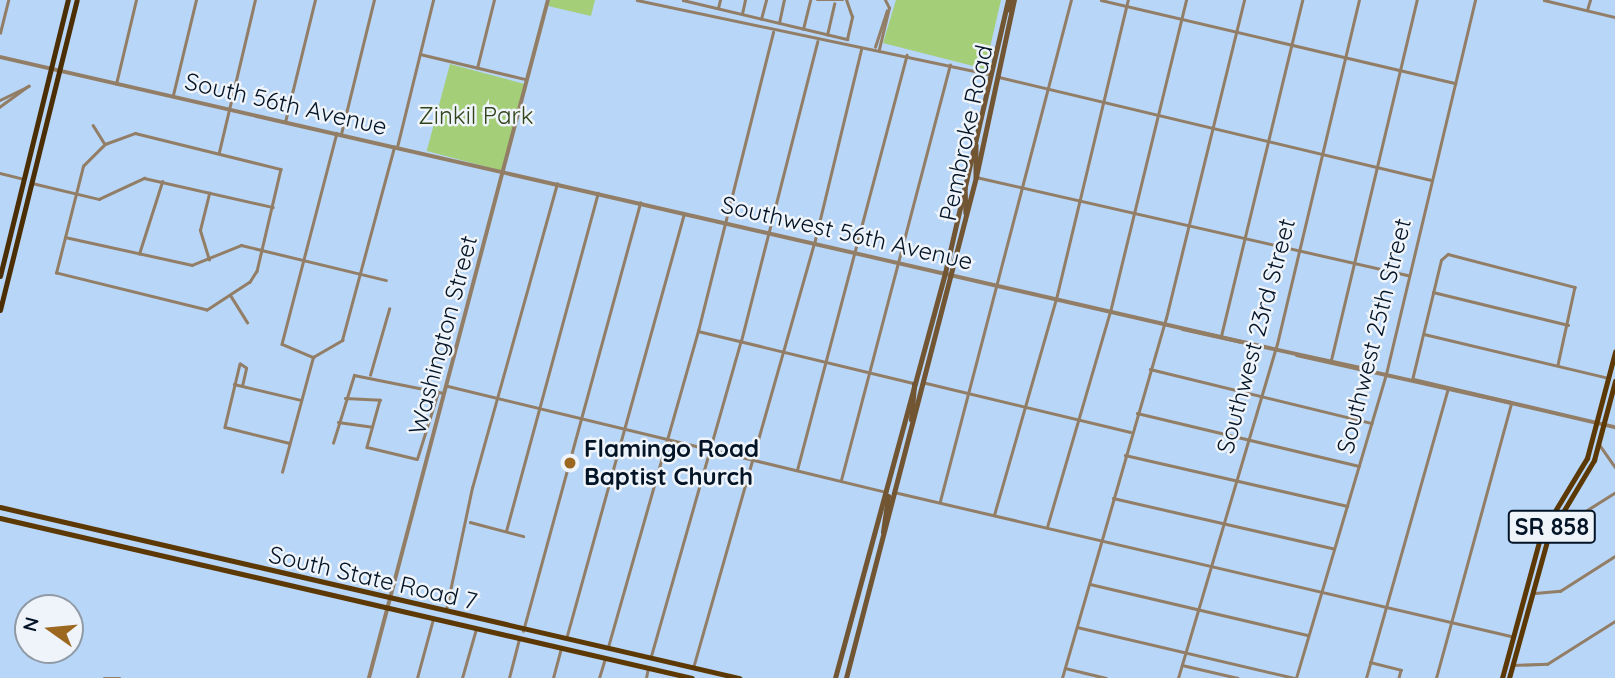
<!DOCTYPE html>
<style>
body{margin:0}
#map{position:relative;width:1615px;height:678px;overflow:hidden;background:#b8d6f7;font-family:Quicksand,sans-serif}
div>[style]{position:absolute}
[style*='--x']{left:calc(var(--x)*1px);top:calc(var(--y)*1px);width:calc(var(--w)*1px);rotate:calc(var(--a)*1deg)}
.green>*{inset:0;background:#a5ce78;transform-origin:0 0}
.minor>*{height:2.5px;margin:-1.25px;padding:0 1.25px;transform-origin:1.25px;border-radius:1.25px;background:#927e67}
.tertiary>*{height:3.5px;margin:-1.75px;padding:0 1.75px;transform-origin:1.75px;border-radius:1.75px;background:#927e67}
.secondary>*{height:4.5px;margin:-2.25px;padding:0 2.25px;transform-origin:2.25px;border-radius:2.25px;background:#725533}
.primary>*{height:5px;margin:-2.5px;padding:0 2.5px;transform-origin:2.5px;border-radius:2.5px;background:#5b3804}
.trunk>*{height:5px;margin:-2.5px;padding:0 2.5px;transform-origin:2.5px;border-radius:2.5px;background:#4c2e05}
.dots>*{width:19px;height:19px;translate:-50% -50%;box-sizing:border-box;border:4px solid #eff4fa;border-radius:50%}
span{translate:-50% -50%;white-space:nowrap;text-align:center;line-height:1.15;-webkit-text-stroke:5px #eff4fa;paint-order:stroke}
.shield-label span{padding:2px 5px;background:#eff4fa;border:2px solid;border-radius:5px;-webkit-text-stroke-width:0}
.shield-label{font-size:23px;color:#021426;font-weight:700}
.street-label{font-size:24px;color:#021426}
.park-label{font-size:24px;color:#31441b}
.poi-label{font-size:24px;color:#021426;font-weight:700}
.left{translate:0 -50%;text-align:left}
.north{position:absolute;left:14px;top:594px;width:70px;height:70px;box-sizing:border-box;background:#eff4fa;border:2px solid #909aa5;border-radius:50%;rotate:285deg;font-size:19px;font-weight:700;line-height:28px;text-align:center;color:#021426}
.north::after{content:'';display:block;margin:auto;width:24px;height:32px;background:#9c681f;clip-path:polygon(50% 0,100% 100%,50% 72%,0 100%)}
</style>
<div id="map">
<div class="green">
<div style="clip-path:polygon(550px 0,595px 0,591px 16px,548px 6px)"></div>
<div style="clip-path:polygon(896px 0,1001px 0,985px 69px,883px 43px)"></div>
<div style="left:450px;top:64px;width:78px;height:90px;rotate:15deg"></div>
</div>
<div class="minor">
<div style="--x:637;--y:0;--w:360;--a:11.9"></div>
<div style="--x:683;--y:0;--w:169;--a:13.4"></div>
<div style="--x:847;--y:39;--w:23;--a:-77"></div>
<div style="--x:852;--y:17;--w:18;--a:-109"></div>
<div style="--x:817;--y:0;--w:26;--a:0"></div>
<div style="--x:1101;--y:0;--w:364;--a:13.2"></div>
<div style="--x:1544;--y:0;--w:73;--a:13.5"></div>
<div style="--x:718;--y:8;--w:8;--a:-76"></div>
<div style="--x:1587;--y:10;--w:10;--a:-73"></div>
<div style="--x:742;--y:14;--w:14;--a:-78"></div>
<div style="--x:761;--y:19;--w:20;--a:-75"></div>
<div style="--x:779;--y:23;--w:24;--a:-78"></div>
<div style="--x:803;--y:29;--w:30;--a:-76"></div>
<div style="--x:0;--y:33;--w:34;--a:-76"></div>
<div style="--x:827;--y:35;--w:32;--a:-77"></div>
<div style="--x:875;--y:47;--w:38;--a:-72"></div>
<div style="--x:879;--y:49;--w:42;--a:-76.3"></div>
<div style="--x:889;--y:8;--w:9;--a:-117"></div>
<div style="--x:420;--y:54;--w:108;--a:13.4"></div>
<div style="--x:477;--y:68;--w:70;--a:-76"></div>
<div style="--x:999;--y:77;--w:445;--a:13.4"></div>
<div style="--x:116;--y:84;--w:86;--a:-76.6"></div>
<div style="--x:173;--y:95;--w:98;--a:-76.4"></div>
<div style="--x:0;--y:100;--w:32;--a:-26"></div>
<div style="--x:29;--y:86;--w:36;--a:144"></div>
<div style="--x:285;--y:122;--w:126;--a:-76.2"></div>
<div style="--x:93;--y:125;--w:22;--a:58"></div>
<div style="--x:135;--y:133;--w:150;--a:13.9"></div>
<div style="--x:281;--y:169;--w:105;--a:103.2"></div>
<div style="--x:257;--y:271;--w:13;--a:122"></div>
<div style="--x:250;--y:282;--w:51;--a:146.9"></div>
<div style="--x:207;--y:310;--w:155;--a:-166.2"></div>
<div style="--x:56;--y:273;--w:110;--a:-75.8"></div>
<div style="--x:83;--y:166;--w:31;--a:-45"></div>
<div style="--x:105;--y:144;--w:32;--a:-20"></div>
<div style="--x:337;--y:133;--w:218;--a:104.6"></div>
<div style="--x:282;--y:344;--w:34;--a:23"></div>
<div style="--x:313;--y:357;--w:34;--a:-30"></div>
<div style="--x:342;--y:340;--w:200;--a:-74.9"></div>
<div style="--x:341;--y:134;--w:138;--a:-76.2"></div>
<div style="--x:397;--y:147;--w:151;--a:-76.2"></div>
<div style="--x:219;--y:152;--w:156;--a:-76.7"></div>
<div style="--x:0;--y:173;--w:25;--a:14"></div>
<div style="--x:976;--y:177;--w:444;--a:12.8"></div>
<div style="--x:32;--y:183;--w:69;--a:13.4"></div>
<div style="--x:99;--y:199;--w:50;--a:-25"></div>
<div style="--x:144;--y:178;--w:132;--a:12.7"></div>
<div style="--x:65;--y:237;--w:130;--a:12.4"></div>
<div style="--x:192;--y:265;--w:53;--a:-22.2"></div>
<div style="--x:241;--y:245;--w:149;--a:13.6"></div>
<div style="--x:139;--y:254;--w:76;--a:-72.3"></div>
<div style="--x:209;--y:260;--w:31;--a:-107"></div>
<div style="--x:200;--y:230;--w:38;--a:-76"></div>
<div style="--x:1433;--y:292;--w:139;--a:13.7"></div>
<div style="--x:231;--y:296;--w:31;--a:58"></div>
<div style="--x:698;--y:331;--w:221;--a:13.6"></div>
<div style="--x:1424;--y:334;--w:189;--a:13.4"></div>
<div style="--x:1221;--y:336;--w:346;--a:-76.4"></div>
<div style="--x:1331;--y:360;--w:370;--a:-76.6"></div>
<div style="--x:1150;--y:369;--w:228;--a:13.7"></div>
<div style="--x:370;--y:375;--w:69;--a:-73.9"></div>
<div style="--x:1412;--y:380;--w:123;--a:-76.4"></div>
<div style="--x:1441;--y:260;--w:9;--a:-41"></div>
<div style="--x:1448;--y:254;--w:131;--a:14.6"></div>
<div style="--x:1575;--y:287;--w:80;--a:102.3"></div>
<div style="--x:922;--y:382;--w:214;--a:13.5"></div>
<div style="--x:234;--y:384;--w:69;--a:13.4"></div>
<div style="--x:242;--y:386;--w:18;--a:-77"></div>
<div style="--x:246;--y:368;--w:7;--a:-146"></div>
<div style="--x:240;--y:364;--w:65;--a:103.4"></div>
<div style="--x:225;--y:427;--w:66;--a:14"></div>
<div style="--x:448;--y:386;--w:451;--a:13.6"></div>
<div style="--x:345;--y:398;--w:35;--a:3"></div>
<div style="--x:380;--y:400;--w:49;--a:105.5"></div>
<div style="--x:367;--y:447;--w:51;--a:13.5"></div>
<div style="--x:417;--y:459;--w:70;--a:-72.6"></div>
<div style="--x:1137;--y:413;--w:228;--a:13.4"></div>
<div style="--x:338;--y:422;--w:34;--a:8"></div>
<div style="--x:333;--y:443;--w:71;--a:-72.8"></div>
<div style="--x:354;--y:375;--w:91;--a:11.4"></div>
<div style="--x:1599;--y:444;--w:28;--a:55"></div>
<div style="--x:1125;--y:455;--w:228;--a:12.9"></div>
<div style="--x:797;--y:470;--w:429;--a:-75.2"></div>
<div style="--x:282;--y:472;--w:119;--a:-74.9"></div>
<div style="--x:841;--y:480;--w:429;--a:-75.3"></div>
<div style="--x:894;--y:492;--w:634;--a:13.14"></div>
<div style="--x:1113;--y:498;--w:225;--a:12.9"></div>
<div style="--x:940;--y:501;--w:518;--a:-75.35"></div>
<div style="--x:1563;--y:514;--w:21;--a:-5"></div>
<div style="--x:1584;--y:512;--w:36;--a:-32"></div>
<div style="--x:994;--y:515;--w:225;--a:-74"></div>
<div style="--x:1056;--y:299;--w:308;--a:-76.5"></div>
<div style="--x:470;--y:522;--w:55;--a:14.8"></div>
<div style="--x:1047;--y:527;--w:224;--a:-73.7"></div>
<div style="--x:1110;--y:312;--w:321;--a:-76.3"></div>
<div style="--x:506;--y:531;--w:350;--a:-74.8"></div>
<div style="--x:1090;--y:584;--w:224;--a:13.2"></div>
<div style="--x:1535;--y:593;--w:25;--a:-5"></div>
<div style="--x:1560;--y:591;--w:65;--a:-32.5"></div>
<div style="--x:446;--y:610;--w:125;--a:-78"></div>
<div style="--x:472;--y:488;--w:316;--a:-74.4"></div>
<div style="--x:1077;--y:627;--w:224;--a:13.2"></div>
<div style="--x:523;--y:631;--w:444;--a:-74.7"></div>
<div style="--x:566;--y:639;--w:441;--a:-74.5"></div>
<div style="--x:608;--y:647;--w:329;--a:-74.1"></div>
<div style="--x:698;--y:331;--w:308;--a:-75.9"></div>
<div style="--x:651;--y:656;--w:328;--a:-74.1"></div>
<div style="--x:741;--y:341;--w:309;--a:-75.7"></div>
<div style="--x:1370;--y:662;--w:32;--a:14"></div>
<div style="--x:1401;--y:670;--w:8;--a:104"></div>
<div style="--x:1182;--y:665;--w:57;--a:13.1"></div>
<div style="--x:1513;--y:665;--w:34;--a:-2"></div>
<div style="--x:1547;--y:664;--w:80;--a:-32.3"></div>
<div style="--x:693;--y:668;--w:441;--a:-74.1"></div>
<div style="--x:814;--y:244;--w:200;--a:-76.4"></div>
<div style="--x:1065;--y:668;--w:42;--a:13.7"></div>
<div style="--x:104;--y:678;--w:16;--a:0"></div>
<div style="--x:417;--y:678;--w:61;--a:-74.8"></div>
<div style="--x:462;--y:678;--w:51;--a:-74.1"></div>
<div style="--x:509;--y:678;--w:40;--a:-75.6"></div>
<div style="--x:553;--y:678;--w:30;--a:-75"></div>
<div style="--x:599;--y:678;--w:21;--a:-73"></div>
<div style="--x:646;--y:678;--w:10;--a:-79"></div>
<div style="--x:1062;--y:678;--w:375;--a:-73.9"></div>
<div style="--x:1166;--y:318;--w:327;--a:-76.2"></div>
<div style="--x:1178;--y:678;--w:348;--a:-73.5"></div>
<div style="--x:1277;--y:344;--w:354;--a:-76.6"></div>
<div style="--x:1296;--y:678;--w:317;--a:-73.5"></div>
<div style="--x:1386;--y:374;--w:384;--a:-76.6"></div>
<div style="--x:1366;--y:678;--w:301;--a:-74.2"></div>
<div style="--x:1436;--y:678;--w:285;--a:-74.7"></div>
</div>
<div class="tertiary">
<div style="--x:0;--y:57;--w:1283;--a:12.92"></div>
<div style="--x:1183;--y:329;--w:186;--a:12.4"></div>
<div style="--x:1297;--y:355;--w:219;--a:12.6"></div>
<div style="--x:1414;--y:380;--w:206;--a:13.2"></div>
<div style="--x:369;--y:678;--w:701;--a:-75.21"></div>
</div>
<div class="secondary">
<div style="--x:1009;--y:10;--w:10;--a:-79"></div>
<div style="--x:976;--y:145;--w:32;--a:90"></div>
<div style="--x:965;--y:186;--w:27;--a:88"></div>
<div style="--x:911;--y:420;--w:36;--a:-85"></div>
<div style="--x:883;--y:532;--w:36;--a:-82"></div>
<div style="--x:835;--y:678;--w:420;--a:-74.8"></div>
<div style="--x:945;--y:273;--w:280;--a:-77"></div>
<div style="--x:846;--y:678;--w:518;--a:-75.45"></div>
<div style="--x:976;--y:177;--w:181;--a:-77.9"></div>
</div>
<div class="primary">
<div style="--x:0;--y:507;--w:759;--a:13.03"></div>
<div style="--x:0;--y:518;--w:710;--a:13.02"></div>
<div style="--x:1502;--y:678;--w:149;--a:-74.8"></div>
<div style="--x:1541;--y:534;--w:89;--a:-58.8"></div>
<div style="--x:1587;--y:458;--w:110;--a:-75.2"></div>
<div style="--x:1509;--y:678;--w:146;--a:-74.5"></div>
<div style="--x:1548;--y:537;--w:90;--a:-59.1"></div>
<div style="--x:1594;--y:460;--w:82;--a:-75.1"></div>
</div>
<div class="trunk">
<div style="--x:0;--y:276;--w:284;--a:-76.2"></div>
<div style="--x:0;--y:310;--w:319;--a:-76.1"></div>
</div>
<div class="dots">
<div style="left:570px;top:463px;background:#9c681f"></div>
</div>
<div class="shield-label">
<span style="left:1552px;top:527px">SR 858</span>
</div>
<div class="street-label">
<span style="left:286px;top:104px;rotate:13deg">South 56th Avenue</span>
<span style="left:966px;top:133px;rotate:-78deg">Pembroke Road</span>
<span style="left:847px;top:233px;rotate:13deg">Southwest 56th Avenue</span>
<span style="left:443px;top:335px;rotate:-75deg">Washington Street</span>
<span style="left:1256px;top:336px;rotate:-75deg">Southwest 23rd Street</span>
<span style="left:1374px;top:336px;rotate:-76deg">Southwest 25th Street</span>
<span style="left:373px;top:578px;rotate:13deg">South State Road 7</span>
</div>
<div class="park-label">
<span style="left:476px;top:116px">Zinkil Park</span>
</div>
<div class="poi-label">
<span class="left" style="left:584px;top:463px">Flamingo Road<br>Baptist Church</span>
</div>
<div class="north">N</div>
</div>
